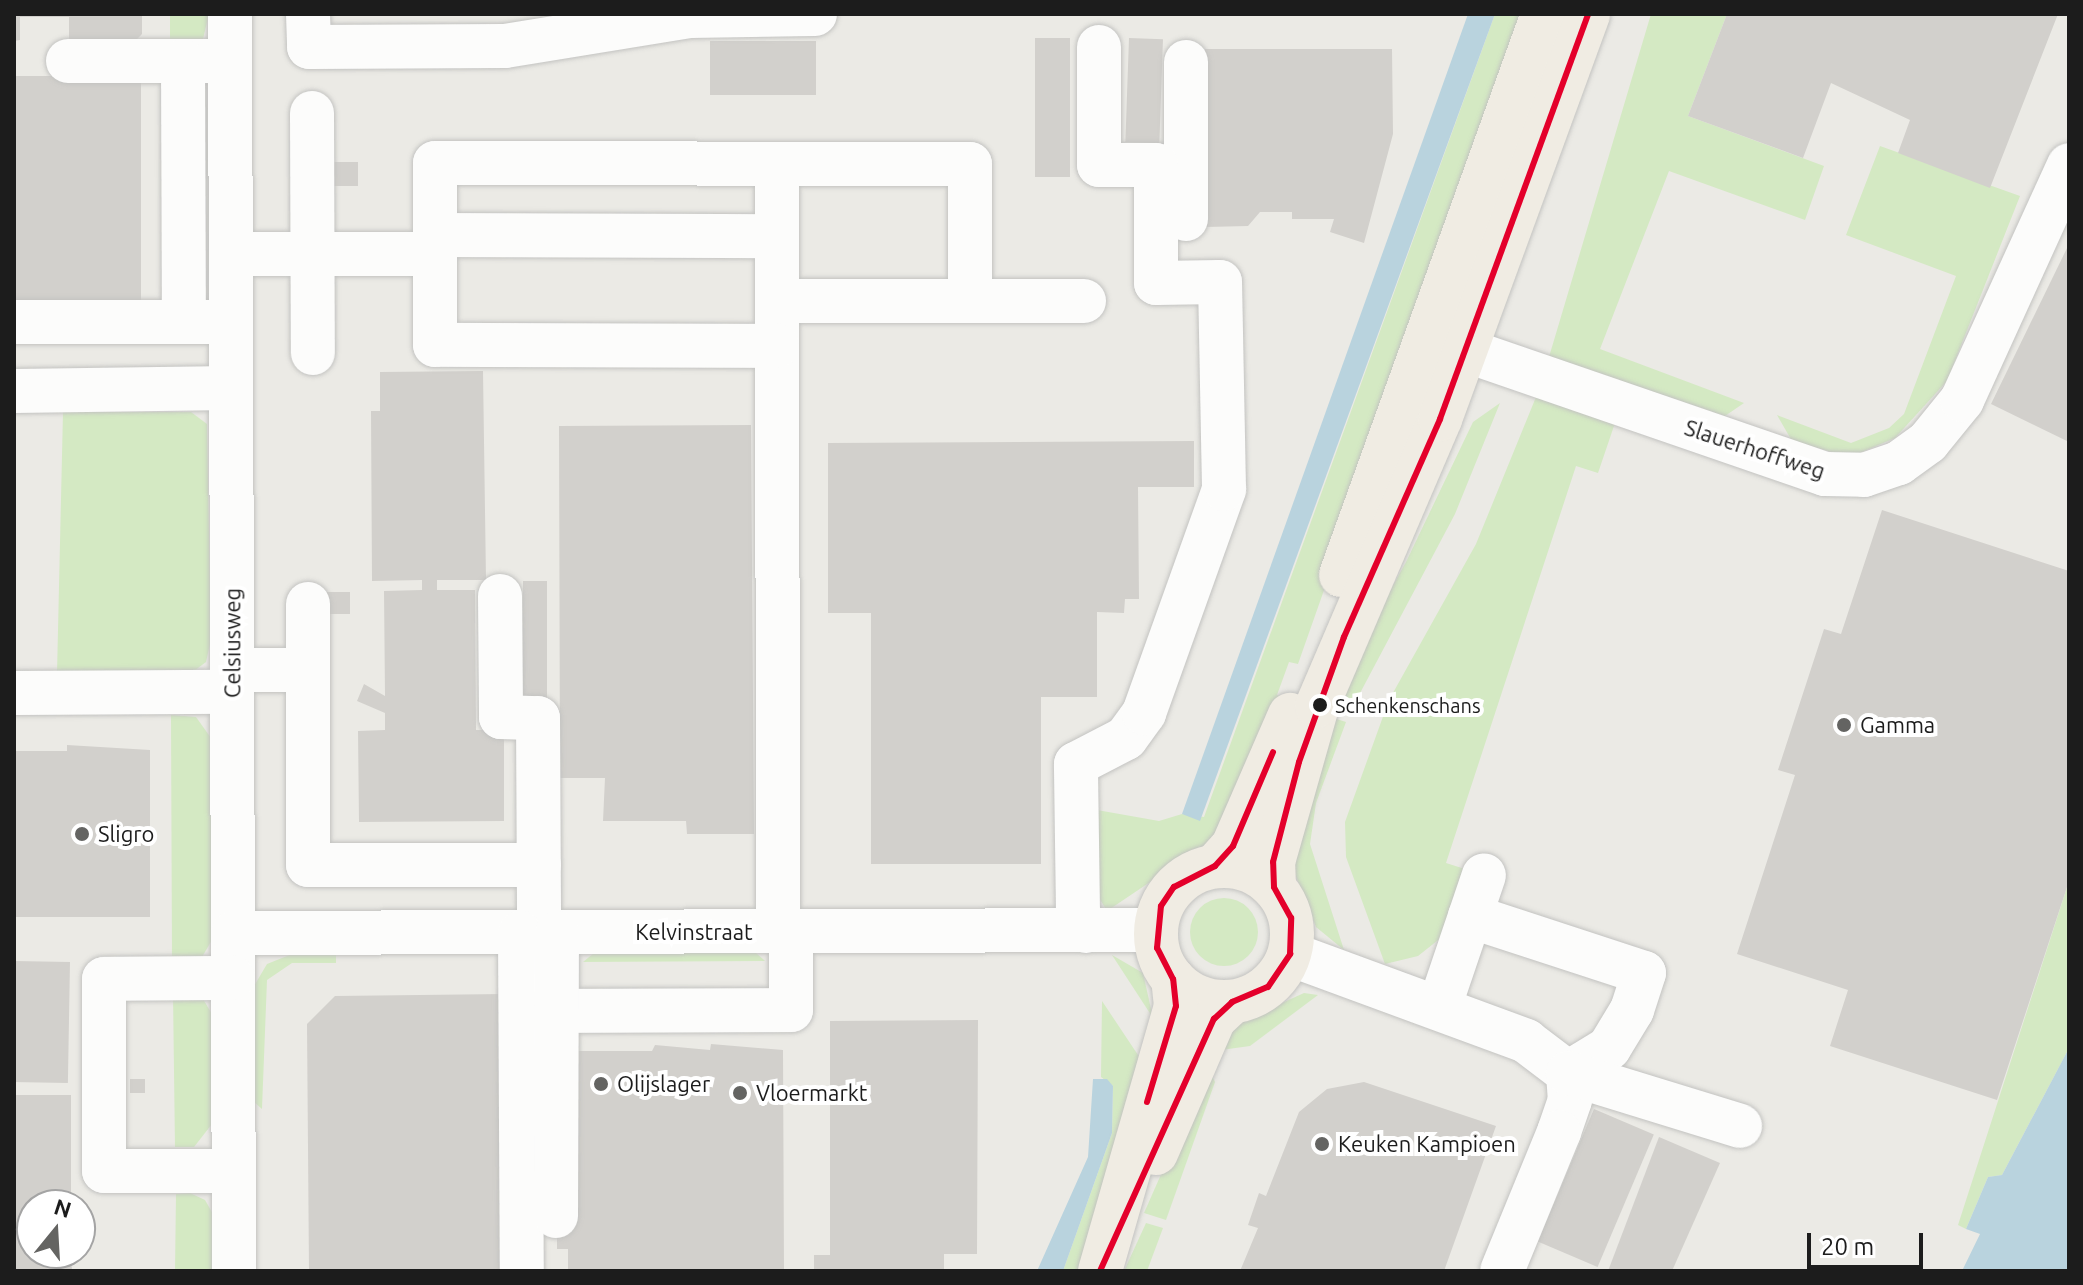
<!DOCTYPE html>
<style>
body{margin:0}
#map{position:relative;width:2083px;height:1285px;overflow:hidden;background:#ebeae5;font-family:Ubuntu,sans-serif}
div>[style]{position:absolute}
[style*='--x']{left:calc(var(--x)*1px);top:calc(var(--y)*1px);width:calc(var(--w)*1px);rotate:calc(var(--a)*1deg)}
.grass>*{inset:0;background:#d4e9c3}
.round{border-radius:50%}
.water>*{inset:0;background:#b9d3de}
.building>*{inset:0;background:#d2d0cc;transform-origin:0 0}
.roads{filter:drop-shadow(0 0 2px #c3c3c1) drop-shadow(0 0 2px #c3c3c1)}
.minor>*{height:44px;margin:-22px;padding:0 22px;transform-origin:22px;border-radius:22px;background:#fcfcfb}
.major>*{height:44px;margin:-22px;padding:0 22px;transform-origin:22px;border-radius:22px;background:#f0ece3}
.major>.ring{margin:-22px;padding:0;box-sizing:content-box;background:none;border:44px solid #f0ece3;border-radius:50%}
.bus-1>*{height:6px;margin:-3px;padding:0 3px;transform-origin:3px;border-radius:3px;background:#e4002b}
.dots>*{width:22px;height:22px;translate:-50% -50%;box-sizing:border-box;border:4px solid #fff;border-radius:50%}
span{translate:-50% -50%;white-space:nowrap;text-align:center;line-height:1.15;-webkit-text-stroke:8px #fff;paint-order:stroke}
.bus-label{font-size:20px;color:#1c1c1c}
.left{translate:0 -50%;text-align:left}
.street-label{font-size:22px;color:#1c1c1c}
.poi-label{font-size:22px;color:#1c1c1c}
.frame{position:absolute;inset:0;border:16px solid #1c1c1c;pointer-events:none}
.north{position:absolute;left:16px;top:1189px;width:80px;height:80px;box-sizing:border-box;background:#fff;border:2px solid #a4a4a4;border-radius:50%;rotate:18deg;font-size:22px;font-weight:700;line-height:32px;text-align:center;color:#1c1c1c}
.north::after{content:'';display:block;margin:auto;width:28px;height:36px;background:#646462;clip-path:polygon(50% 0,100% 100%,50% 72%,0 100%)}
.scale{position:absolute;left:1807px;top:1233px;width:116px;height:36px;box-sizing:border-box;border:4px solid #1c1c1c;border-top:0;padding-left:10px;font-size:24px;line-height:28px;white-space:nowrap;color:#1c1c1c;-webkit-text-stroke:6px #fff;paint-order:stroke}
</style>
<div id="map">
<div class="grass">
<div style="clip-path:polygon(170px 14px,209px 14px,203px 39px,170px 47px)"></div>
<div style="clip-path:polygon(1495px 14px,1527px 14px,1298px 664px,1289px 662px,1277px 695px,1286px 698px,1214px 839px,1107px 911px,1098px 896px,1097px 810px,1159px 821px,1182px 814px,1204px 817px)"></div>
<div style="clip-path:polygon(1651px 14px,1727px 14px,1688px 116px,1824px 166px,1805px 220px,1669px 171px,1600px 349px,1744px 403px,1725px 416px,1549px 357px)"></div>
<div style="clip-path:polygon(1880px 146px,2020px 196px,1947px 381px,1895px 438px,1850px 457px,1792px 441px,1777px 415px,1851px 443px,1889px 428px,1904px 414px,1956px 276px,1846px 235px)"></div>
<div style="clip-path:polygon(1536px 397px,1615px 423px,1598px 473px,1576px 466px,1446px 863px,1468px 870px,1442px 937px,1418px 956px,1385px 964px,1346px 857px,1345px 822px,1389px 700px,1476px 544px)"></div>
<div style="clip-path:polygon(1500px 403px,1455px 514px,1350px 712px,1327px 704px,1406px 562px,1473px 422px)"></div>
<div style="clip-path:polygon(63px 412px,191px 412px,207px 424px,211px 640px,206px 662px,194px 671px,57px 674px)"></div>
<div style="clip-path:polygon(171px 715px,196px 717px,211px 738px,212px 940px,202px 957px,172px 962px)"></div>
<div style="clip-path:polygon(1324px 715px,1346px 722px,1316px 803px,1310px 844px,1344px 950px,1316px 927px,1292px 866px)"></div>
<div style="clip-path:polygon(2069px 881px,2069px 1048px,2002px 1175px,1988px 1177px,1966px 1229px,1958px 1225px)"></div>
<div class="round" style="left:1190px;top:898px;width:68px;height:68px"></div>
<div style="clip-path:polygon(594px 953px,756px 953px,765px 961px,583px 962px)"></div>
<div style="clip-path:polygon(292px 954px,336px 954px,336px 963px,292px 963px,267px 980px,262px 1109px,253px 1101px,254px 986px,267px 964px)"></div>
<div style="clip-path:polygon(1112px 955px,1143px 973px,1153px 1018px)"></div>
<div style="clip-path:polygon(1304px 993px,1318px 995px,1250px 1046px,1221px 1050px,1227px 1032px,1240px 1022px)"></div>
<div style="clip-path:polygon(173px 994px,203px 999px,212px 1014px,212px 1124px,194px 1147px,175px 1147px)"></div>
<div style="clip-path:polygon(1102px 1001px,1146px 1067px,1080px 1271px,1063px 1271px,1112px 1133px,1113px 1086px,1101px 1077px)"></div>
<div style="clip-path:polygon(1208px 1068px,1215px 1082px,1166px 1220px,1144px 1213px)"></div>
<div style="clip-path:polygon(190px 1193px,205px 1200px,213px 1214px,213px 1271px,175px 1271px,176px 1194px)"></div>
<div style="clip-path:polygon(1146px 1223px,1163px 1228px,1147px 1271px,1124px 1271px)"></div>
</div>
<div class="water">
<div style="clip-path:polygon(1468px 14px,1495px 14px,1200px 821px,1182px 814px)"></div>
<div style="clip-path:polygon(2069px 1048px,2069px 1271px,1962px 1271px,1980px 1234px,1966px 1229px,1988px 1177px,2002px 1175px)"></div>
<div style="clip-path:polygon(1093px 1079px,1107px 1079px,1113px 1086px,1112px 1133px,1063px 1271px,1037px 1271px,1088px 1157px)"></div>
</div>
<div class="building">
<div style="clip-path:polygon(14px 14px,142px 14px,142px 34px,135px 41px,69px 41px,69px 17px,20px 17px,20px 40px,14px 41px)"></div>
<div style="clip-path:polygon(1727px 14px,2058px 14px,1990px 188px,1898px 153px,1910px 120px,1831px 83px,1803px 158px,1688px 116px)"></div>
<div style="left:1035px;top:38px;width:35px;height:139px"></div>
<div style="left:1129px;top:38px;width:34px;height:104px;rotate:2deg"></div>
<div style="left:710px;top:41px;width:106px;height:54px"></div>
<div style="clip-path:polygon(1205px 49px,1392px 49px,1393px 134px,1364px 243px,1330px 232px,1334px 219px,1292px 219px,1292px 212px,1260px 212px,1248px 226px,1206px 227px)"></div>
<div style="left:14px;top:76px;width:127px;height:233px"></div>
<div style="left:358px;top:162px;width:24px;height:30px;rotate:90deg"></div>
<div style="clip-path:polygon(2069px 244px,2069px 442px,1991px 404px)"></div>
<div style="clip-path:polygon(483px 371px,486px 580px,437px 580px,437px 590px,475px 590px,476px 730px,504px 730px,504px 821px,359px 822px,358px 731px,385px 730px,385px 713px,357px 701px,364px 684px,385px 696px,384px 591px,422px 590px,422px 580px,372px 581px,371px 411px,380px 411px,380px 372px)"></div>
<div style="clip-path:polygon(751px 425px,754px 834px,687px 834px,686px 821px,603px 821px,605px 778px,560px 778px,559px 426px)"></div>
<div style="clip-path:polygon(1194px 441px,1194px 487px,1138px 487px,1139px 599px,1125px 599px,1124px 613px,1097px 612px,1097px 697px,1041px 697px,1041px 864px,871px 864px,871px 613px,828px 613px,828px 443px)"></div>
<div style="clip-path:polygon(1882px 510px,2069px 571px,2069px 881px,1997px 1100px,1830px 1046px,1848px 990px,1737px 954px,1795px 775px,1778px 770px,1824px 629px,1841px 634px)"></div>
<div style="left:547px;top:581px;width:118px;height:24px;rotate:90deg"></div>
<div style="left:327px;top:592px;width:23px;height:22px"></div>
<div style="clip-path:polygon(67px 745px,150px 750px,150px 917px,14px 917px,14px 751px,67px 751px)"></div>
<div style="left:14px;top:961px;width:56px;height:121px;rotate:1deg"></div>
<div style="clip-path:polygon(504px 994px,506px 1271px,309px 1271px,307px 1024px,335px 996px)"></div>
<div style="clip-path:polygon(978px 1020px,977px 1254px,944px 1254px,944px 1271px,814px 1271px,814px 1255px,830px 1255px,830px 1021px)"></div>
<div style="clip-path:polygon(711px 1044px,783px 1050px,784px 1271px,568px 1271px,568px 1249px,557px 1249px,557px 1227px,568px 1051px,652px 1051px,655px 1045px,710px 1050px)"></div>
<div style="left:130px;top:1079px;width:15px;height:14px"></div>
<div style="clip-path:polygon(1364px 1082px,1496px 1126px,1444px 1271px,1240px 1271px,1258px 1228px,1248px 1225px,1259px 1193px,1266px 1196px,1299px 1112px,1327px 1089px)"></div>
<div style="clip-path:polygon(14px 1095px,71px 1095px,71px 1205px,32px 1205px,32px 1253px,71px 1253px,72px 1271px,14px 1271px)"></div>
<div style="left:1594px;top:1109px;width:65px;height:144px;rotate:23deg"></div>
<div style="clip-path:polygon(1659px 1137px,1720px 1163px,1672px 1271px,1608px 1271px)"></div>
</div>
<div class="roads">
<div class="minor">
<div style="--x:230;--y:14;--w:1257;--a:89.82"></div>
<div style="--x:308;--y:14;--w:33;--a:88"></div>
<div style="--x:309;--y:47;--w:196;--a:-0.3"></div>
<div style="--x:505;--y:46;--w:187;--a:-9.2"></div>
<div style="--x:690;--y:16;--w:125;--a:-0.9"></div>
<div style="--x:68;--y:61;--w:145;--a:0"></div>
<div style="--x:183;--y:61;--w:261;--a:89.8"></div>
<div style="--x:1186;--y:62;--w:157;--a:90"></div>
<div style="--x:312;--y:113;--w:240;--a:89.8"></div>
<div style="--x:777;--y:164;--w:768;--a:89.93"></div>
<div style="--x:435;--y:235;--w:342;--a:0.2"></div>
<div style="--x:231;--y:254;--w:204;--a:0"></div>
<div style="--x:777;--y:301;--w:307;--a:0"></div>
<div style="--x:14;--y:322;--w:198;--a:0"></div>
<div style="--x:1430;--y:338;--w:418;--a:19"></div>
<div style="--x:1825;--y:474;--w:39;--a:1"></div>
<div style="--x:1864;--y:475;--w:37;--a:-19"></div>
<div style="--x:1899;--y:463;--w:36;--a:-36"></div>
<div style="--x:1928;--y:442;--w:54;--a:-51"></div>
<div style="--x:1962;--y:400;--w:258;--a:-65.5"></div>
<div style="--x:777;--y:346;--w:342;--a:-179.8"></div>
<div style="--x:435;--y:345;--w:182;--a:-90"></div>
<div style="--x:435;--y:163;--w:535;--a:0.11"></div>
<div style="--x:970;--y:164;--w:137;--a:90"></div>
<div style="--x:14;--y:391;--w:217;--a:-0.8"></div>
<div style="--x:500;--y:596;--w:121;--a:89.5"></div>
<div style="--x:501;--y:717;--w:37;--a:2"></div>
<div style="--x:538;--y:718;--w:215;--a:89.7"></div>
<div style="--x:308;--y:604;--w:261;--a:90"></div>
<div style="--x:308;--y:865;--w:231;--a:0"></div>
<div style="--x:232;--y:670;--w:76;--a:0"></div>
<div style="--x:14;--y:693;--w:218;--a:-0.3"></div>
<div style="--x:1470;--y:916;--w:183;--a:18.1"></div>
<div style="--x:1644;--y:973;--w:39;--a:108"></div>
<div style="--x:1632;--y:1010;--w:44;--a:121.2"></div>
<div style="--x:1609;--y:1048;--w:48;--a:148.6"></div>
<div style="--x:1086;--y:931;--w:20;--a:-114"></div>
<div style="--x:1078;--y:913;--w:149;--a:-90.8"></div>
<div style="--x:1076;--y:764;--w:56;--a:-27.5"></div>
<div style="--x:1126;--y:738;--w:31;--a:-54"></div>
<div style="--x:1144;--y:713;--w:238;--a:-70.3"></div>
<div style="--x:1224;--y:489;--w:207;--a:-91.1"></div>
<div style="--x:1220;--y:282;--w:64;--a:179.1"></div>
<div style="--x:1156;--y:283;--w:118;--a:-90"></div>
<div style="--x:1156;--y:165;--w:57;--a:180"></div>
<div style="--x:1099;--y:165;--w:118;--a:-90"></div>
<div style="--x:233;--y:933;--w:922;--a:-0.19"></div>
<div style="--x:520;--y:933;--w:338;--a:89.7"></div>
<div style="--x:1290;--y:954;--w:252;--a:20.2"></div>
<div style="--x:1526;--y:1041;--w:53;--a:37.3"></div>
<div style="--x:1568;--y:1073;--w:27;--a:86"></div>
<div style="--x:1570;--y:1100;--w:34;--a:109"></div>
<div style="--x:1559;--y:1132;--w:150;--a:112.3"></div>
<div style="--x:233;--y:978;--w:129;--a:179.6"></div>
<div style="--x:104;--y:979;--w:192;--a:90"></div>
<div style="--x:104;--y:1171;--w:130;--a:0"></div>
<div style="--x:1439;--y:1008;--w:140;--a:-71.3"></div>
<div style="--x:556;--y:1011;--w:235;--a:-0.2"></div>
<div style="--x:791;--y:1010;--w:78;--a:-90"></div>
<div style="--x:1568;--y:1073;--w:180;--a:17.1"></div>
<div style="--x:556;--y:1216;--w:283;--a:-89.8"></div>
</div>
<div class="major">
<div style="--x:1341;--y:575;--w:596;--a:-70.2"></div>
<div class="ring" style="left:1156px;top:866px;width:92px;height:92px"></div>
<div style="--x:1215;--y:866;--w:27;--a:-48"></div>
<div style="--x:1233;--y:846;--w:143;--a:-66.5"></div>
<div style="--x:1274;--y:887;--w:25;--a:-92"></div>
<div style="--x:1273;--y:862;--w:162;--a:-74.2"></div>
<div style="--x:1317;--y:706;--w:312;--a:-66.8"></div>
<div style="--x:1440;--y:419;--w:431;--a:-69.9"></div>
<div style="--x:1156;--y:1153;--w:146;--a:-66.6"></div>
<div style="--x:1214;--y:1019;--w:25;--a:-43"></div>
<div style="--x:1100;--y:1271;--w:276;--a:-74"></div>
<div style="--x:1176;--y:1006;--w:27;--a:-96"></div>
</div>
</div>
<div class="bus-1">
<div style="--x:1147;--y:1102;--w:100;--a:-73.2"></div>
<div style="--x:1176;--y:1006;--w:27;--a:-96"></div>
<div style="--x:1173;--y:979;--w:35;--a:-117"></div>
<div style="--x:1157;--y:948;--w:42;--a:-84.6"></div>
<div style="--x:1161;--y:906;--w:23;--a:-56"></div>
<div style="--x:1174;--y:887;--w:46;--a:-27.1"></div>
<div style="--x:1215;--y:866;--w:27;--a:-48"></div>
<div style="--x:1233;--y:846;--w:102;--a:-66.9"></div>
<div style="--x:1100;--y:1271;--w:277;--a:-65.7"></div>
<div style="--x:1214;--y:1019;--w:25;--a:-43"></div>
<div style="--x:1232;--y:1002;--w:39;--a:-23"></div>
<div style="--x:1268;--y:987;--w:40;--a:-56"></div>
<div style="--x:1290;--y:954;--w:36;--a:-88"></div>
<div style="--x:1291;--y:918;--w:35;--a:-119"></div>
<div style="--x:1274;--y:887;--w:25;--a:-92"></div>
<div style="--x:1273;--y:862;--w:103;--a:-75.4"></div>
<div style="--x:1299;--y:762;--w:133;--a:-70.2"></div>
<div style="--x:1344;--y:637;--w:238;--a:-66.2"></div>
<div style="--x:1440;--y:419;--w:431;--a:-69.9"></div>
</div>
<div class="dots">
<div style="left:1320px;top:705px;background:#1c1c1c"></div>
<div style="left:1844px;top:725px;background:#646462"></div>
<div style="left:82px;top:834px;background:#646462"></div>
<div style="left:601px;top:1084px;background:#646462"></div>
<div style="left:740px;top:1093px;background:#646462"></div>
<div style="left:1322px;top:1144px;background:#646462"></div>
</div>
<div class="bus-label">
<span class="left" style="left:1335px;top:705px">Schenkenschans</span>
</div>
<div class="street-label">
<span style="left:1755px;top:449px;rotate:18deg">Slauerhoffweg</span>
<span style="left:232px;top:643px;rotate:-90deg">Celsiusweg</span>
<span style="left:694px;top:932px">Kelvinstraat</span>
</div>
<div class="poi-label">
<span class="left" style="left:1860px;top:725px">Gamma</span>
<span class="left" style="left:98px;top:834px">Sligro</span>
<span class="left" style="left:617px;top:1084px">Olijslager</span>
<span class="left" style="left:756px;top:1093px">Vloermarkt</span>
<span class="left" style="left:1338px;top:1144px">Keuken Kampioen</span>
</div>
<div class="frame"></div>
<div class="north">N</div>
<div class="scale">20 m</div>
</div>
